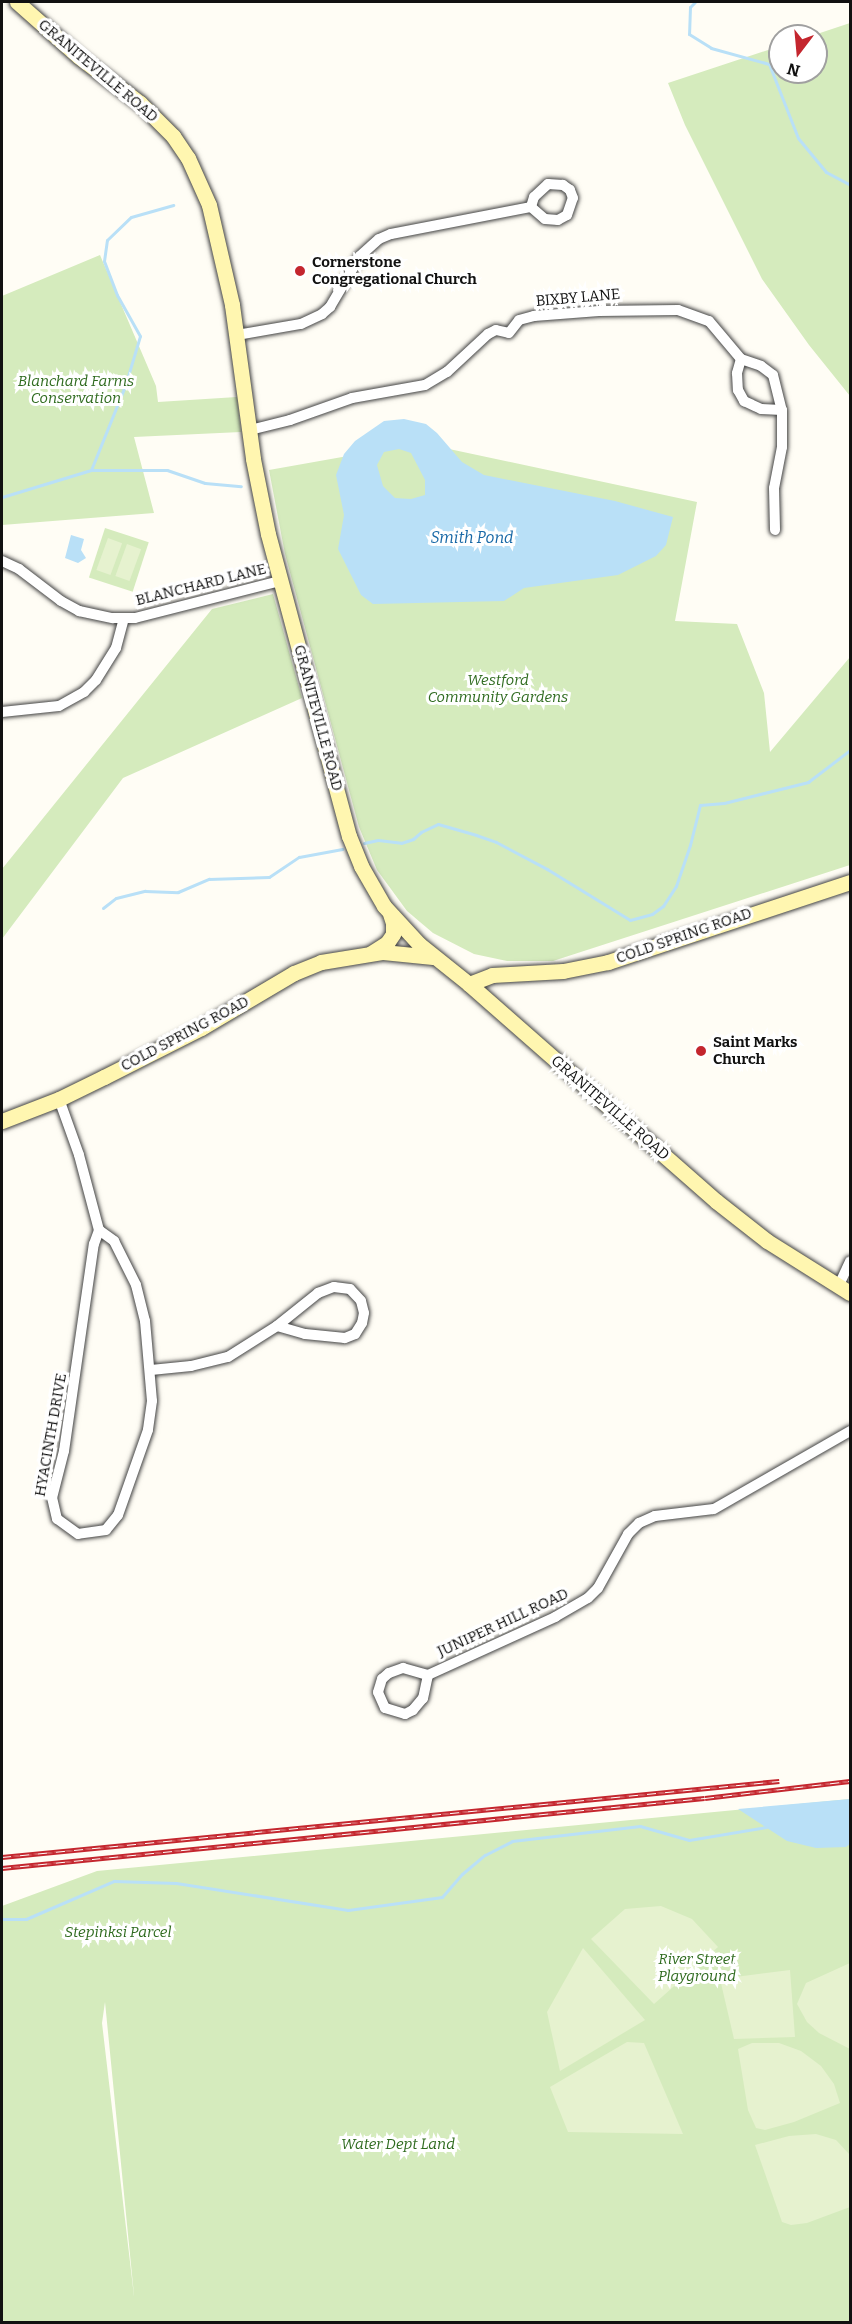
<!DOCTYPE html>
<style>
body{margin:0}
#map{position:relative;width:852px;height:2324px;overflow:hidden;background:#fffdf5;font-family:Bitter,serif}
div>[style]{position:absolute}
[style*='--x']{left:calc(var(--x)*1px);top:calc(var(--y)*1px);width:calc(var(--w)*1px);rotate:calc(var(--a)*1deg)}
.green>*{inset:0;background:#d5ebbd;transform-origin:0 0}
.pitch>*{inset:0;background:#e6f2cf;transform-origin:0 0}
.water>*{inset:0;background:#b9e0f7}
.stream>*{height:3px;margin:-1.5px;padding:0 1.5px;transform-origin:1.5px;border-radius:1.5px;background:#b9e0f7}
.roads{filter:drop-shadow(0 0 2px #444) drop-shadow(0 0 2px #444)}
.street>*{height:10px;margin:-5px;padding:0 5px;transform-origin:5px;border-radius:5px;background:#fff}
.secondary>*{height:15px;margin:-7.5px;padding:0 7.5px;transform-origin:7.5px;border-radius:7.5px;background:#fff6b0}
.rail>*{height:5px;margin-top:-2.5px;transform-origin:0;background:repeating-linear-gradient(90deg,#fff 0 9px,#c4262e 0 18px);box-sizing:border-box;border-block:2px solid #c4262e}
.dots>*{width:16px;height:16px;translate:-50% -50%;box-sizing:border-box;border:3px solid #fff;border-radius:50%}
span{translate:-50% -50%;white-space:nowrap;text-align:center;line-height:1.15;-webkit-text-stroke:6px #fff;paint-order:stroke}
.street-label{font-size:15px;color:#111}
.poi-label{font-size:15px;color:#111;font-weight:700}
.left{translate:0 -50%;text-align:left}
.park-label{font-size:15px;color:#2f6b1f;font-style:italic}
.water-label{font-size:16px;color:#1768a6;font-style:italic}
.frame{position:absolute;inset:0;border:3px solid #111;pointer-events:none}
.north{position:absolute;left:768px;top:24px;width:60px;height:60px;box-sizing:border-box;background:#fff;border:2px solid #a0a0a0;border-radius:50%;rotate:196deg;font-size:16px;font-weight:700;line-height:24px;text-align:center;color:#111}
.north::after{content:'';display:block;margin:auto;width:21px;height:27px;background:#c4262e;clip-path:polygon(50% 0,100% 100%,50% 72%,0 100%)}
</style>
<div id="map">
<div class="green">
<div style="clip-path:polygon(850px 23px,850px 396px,809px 345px,762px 279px,685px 125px,668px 83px,780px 46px,780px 72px,816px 72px,816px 36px,811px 36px)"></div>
<div style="clip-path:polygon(100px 255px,156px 386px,158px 402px,237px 397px,241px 432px,134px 437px,154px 513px,2px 525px,2px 296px)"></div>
<div style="clip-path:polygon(421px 443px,697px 502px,675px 621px,737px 624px,764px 693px,770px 752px,850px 657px,850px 865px,553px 961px,507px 961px,474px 954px,433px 933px,407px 911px,377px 870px,359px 827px,285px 554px,269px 470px)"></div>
<div style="left:105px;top:528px;width:46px;height:52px;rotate:18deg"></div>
<div style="clip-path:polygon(273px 594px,302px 698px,123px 778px,2px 939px,2px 869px,212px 609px)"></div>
<div style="clip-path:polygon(evenodd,850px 1799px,850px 2322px,2px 2322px,2px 1906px,97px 1871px,850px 1799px,105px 2002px,134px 2295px,134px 2296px,102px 2023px,105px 2002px)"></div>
</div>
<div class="pitch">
<div style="left:108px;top:538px;width:15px;height:34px;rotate:20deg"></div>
<div style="left:127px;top:544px;width:15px;height:34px;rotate:20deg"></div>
<div style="clip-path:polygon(661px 1906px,692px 1919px,718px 1947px,654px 2004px,591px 1939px,625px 1909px)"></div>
<div style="clip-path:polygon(583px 1948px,645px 2020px,560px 2071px,547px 2012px)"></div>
<div style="clip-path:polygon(850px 1963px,850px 2049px,819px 2033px,807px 2022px,797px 2004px,806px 1983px)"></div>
<div style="clip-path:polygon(790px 1970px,795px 2037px,734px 2039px,720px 1979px)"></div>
<div style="clip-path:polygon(627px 2042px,644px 2043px,683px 2134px,568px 2132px,550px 2087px)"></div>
<div style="clip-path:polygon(752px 2043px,779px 2043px,801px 2051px,821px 2066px,834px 2084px,840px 2103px,794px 2122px,765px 2130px,756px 2128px,748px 2110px,738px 2049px)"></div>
<div style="clip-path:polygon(816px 2134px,836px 2140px,850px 2155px,850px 2207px,807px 2223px,791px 2225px,782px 2222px,755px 2145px,789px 2136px)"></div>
</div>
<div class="water">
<div style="clip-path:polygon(evenodd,404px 419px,426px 424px,437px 433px,462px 462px,484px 475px,615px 501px,673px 517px,666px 545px,656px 556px,618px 575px,524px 588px,504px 601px,373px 604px,361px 595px,338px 549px,344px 515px,336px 475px,344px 454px,355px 441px,384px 421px,404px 419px,399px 449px,411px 453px,425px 480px,425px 495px,411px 499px,395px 498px,383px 486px,377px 465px,384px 452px,399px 449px)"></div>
<div style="clip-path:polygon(71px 535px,84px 539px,81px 550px,86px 558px,78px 563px,65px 558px)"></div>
<div style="clip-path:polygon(850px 1799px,850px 1844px,846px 1847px,816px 1848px,787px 1841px,738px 1809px)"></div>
</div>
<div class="stream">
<div style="--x:695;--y:2;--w:7;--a:135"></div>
<div style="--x:690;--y:7;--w:27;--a:92"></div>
<div style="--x:689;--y:34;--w:26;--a:32"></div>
<div style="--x:711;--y:48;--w:60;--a:15.4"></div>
<div style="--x:769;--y:64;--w:79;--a:68.6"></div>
<div style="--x:798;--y:138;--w:44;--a:50.5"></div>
<div style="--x:826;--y:172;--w:27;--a:28"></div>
<div style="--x:91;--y:470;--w:91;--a:-68"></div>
<div style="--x:125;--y:386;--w:52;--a:-73.3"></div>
<div style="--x:140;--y:336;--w:47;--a:-119.3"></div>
<div style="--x:117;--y:295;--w:36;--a:-111"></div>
<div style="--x:104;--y:261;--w:21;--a:-82"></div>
<div style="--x:107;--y:240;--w:33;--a:-44"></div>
<div style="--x:131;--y:217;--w:44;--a:-15.9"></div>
<div style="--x:2;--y:497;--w:93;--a:-16.9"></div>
<div style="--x:91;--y:470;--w:76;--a:0"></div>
<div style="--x:167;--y:470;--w:40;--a:18.9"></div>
<div style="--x:205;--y:483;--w:36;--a:5"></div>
<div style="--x:364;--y:843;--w:14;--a:-12"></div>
<div style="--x:378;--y:840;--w:23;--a:7"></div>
<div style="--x:401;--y:843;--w:13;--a:-18"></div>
<div style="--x:413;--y:839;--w:11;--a:-41"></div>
<div style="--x:421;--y:832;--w:19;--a:-25"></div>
<div style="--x:438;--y:824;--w:40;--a:16"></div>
<div style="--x:476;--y:835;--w:21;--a:19"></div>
<div style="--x:496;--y:842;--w:58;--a:27.9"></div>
<div style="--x:547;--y:869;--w:97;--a:31.6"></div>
<div style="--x:630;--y:920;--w:23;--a:-15"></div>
<div style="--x:652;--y:914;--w:14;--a:-36"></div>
<div style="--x:663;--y:906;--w:24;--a:-57"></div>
<div style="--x:676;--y:886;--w:43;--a:-71.1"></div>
<div style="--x:690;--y:845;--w:41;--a:-76"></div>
<div style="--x:700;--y:805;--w:24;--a:-5"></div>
<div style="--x:724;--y:803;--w:87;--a:-14"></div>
<div style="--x:808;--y:782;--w:53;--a:-37.3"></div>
<div style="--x:103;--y:908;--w:16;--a:-38"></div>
<div style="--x:116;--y:898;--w:30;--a:-14"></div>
<div style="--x:145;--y:891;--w:33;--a:2"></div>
<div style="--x:178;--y:892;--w:34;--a:-23"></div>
<div style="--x:209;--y:879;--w:60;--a:-1.9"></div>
<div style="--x:269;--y:877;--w:36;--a:-34"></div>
<div style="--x:299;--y:857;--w:44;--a:-10.5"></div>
<div style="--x:2;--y:1919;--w:24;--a:0"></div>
<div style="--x:26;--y:1919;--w:96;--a:-23.4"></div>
<div style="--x:114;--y:1881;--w:62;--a:1.8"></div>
<div style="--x:176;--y:1883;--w:174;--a:8.9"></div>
<div style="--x:348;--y:1910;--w:95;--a:-7.9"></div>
<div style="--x:442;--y:1897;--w:30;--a:-49"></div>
<div style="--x:462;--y:1874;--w:30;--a:-40"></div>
<div style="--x:485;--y:1855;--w:30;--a:-27"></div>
<div style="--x:512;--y:1841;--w:129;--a:-6.7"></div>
<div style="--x:640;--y:1826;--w:51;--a:15.9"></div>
<div style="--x:689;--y:1840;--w:78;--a:-9.6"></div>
</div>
<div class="roads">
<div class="street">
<div style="--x:237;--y:335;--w:65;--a:-9.8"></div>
<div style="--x:301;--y:324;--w:23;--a:-25"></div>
<div style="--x:322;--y:314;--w:11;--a:-41"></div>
<div style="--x:330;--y:307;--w:59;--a:-59.5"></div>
<div style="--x:360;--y:256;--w:25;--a:-42"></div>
<div style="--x:379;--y:239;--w:13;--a:-23"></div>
<div style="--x:391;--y:234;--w:143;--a:-10.9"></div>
<div style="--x:531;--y:207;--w:18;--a:41"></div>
<div style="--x:545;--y:219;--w:13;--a:4"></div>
<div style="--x:558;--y:220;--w:10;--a:-29"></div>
<div style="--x:567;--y:215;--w:18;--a:-71"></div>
<div style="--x:573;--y:198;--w:9;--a:-111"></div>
<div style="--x:570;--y:190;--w:9;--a:-144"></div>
<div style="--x:563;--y:185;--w:15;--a:-176"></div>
<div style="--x:548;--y:184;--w:19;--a:137"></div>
<div style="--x:534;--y:197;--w:10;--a:107"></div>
<div style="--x:741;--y:359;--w:21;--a:19"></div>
<div style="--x:761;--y:366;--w:15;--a:37"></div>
<div style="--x:773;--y:375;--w:36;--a:76"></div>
<div style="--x:250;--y:430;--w:41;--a:-14"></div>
<div style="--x:290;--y:420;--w:66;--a:-19.5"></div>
<div style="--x:352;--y:398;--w:74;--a:-10.1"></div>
<div style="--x:425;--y:385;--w:26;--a:-31"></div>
<div style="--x:447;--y:372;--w:56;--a:-42.8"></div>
<div style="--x:488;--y:334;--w:9;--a:-27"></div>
<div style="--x:496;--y:330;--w:13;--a:13"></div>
<div style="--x:509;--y:333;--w:16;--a:-52"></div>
<div style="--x:519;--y:320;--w:16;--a:-15"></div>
<div style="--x:534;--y:316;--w:65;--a:-4.4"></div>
<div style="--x:599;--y:311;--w:79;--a:-0.7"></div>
<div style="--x:678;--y:310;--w:33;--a:20"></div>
<div style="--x:709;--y:321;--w:50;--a:49.9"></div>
<div style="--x:741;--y:359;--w:15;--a:106"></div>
<div style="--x:737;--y:373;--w:17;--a:87"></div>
<div style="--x:738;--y:390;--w:13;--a:61"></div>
<div style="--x:744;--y:401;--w:19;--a:25"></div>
<div style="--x:761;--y:409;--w:21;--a:3"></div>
<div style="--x:782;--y:410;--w:37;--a:90"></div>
<div style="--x:782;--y:447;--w:42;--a:101"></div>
<div style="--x:774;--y:488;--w:42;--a:88.6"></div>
<div style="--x:2;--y:561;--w:19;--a:25"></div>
<div style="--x:19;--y:569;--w:53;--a:37.3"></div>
<div style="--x:61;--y:601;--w:21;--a:29"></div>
<div style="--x:79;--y:611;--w:35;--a:12"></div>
<div style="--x:113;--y:618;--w:22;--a:0"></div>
<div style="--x:135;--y:618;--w:150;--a:-14.3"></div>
<div style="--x:2;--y:712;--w:57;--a:-6"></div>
<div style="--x:59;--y:706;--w:29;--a:-29"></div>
<div style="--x:84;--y:692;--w:17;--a:-45"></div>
<div style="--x:96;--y:680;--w:38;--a:-58"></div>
<div style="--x:116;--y:648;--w:31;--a:-75"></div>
<div style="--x:59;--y:1099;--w:59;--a:70.3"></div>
<div style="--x:79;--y:1155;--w:78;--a:75.1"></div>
<div style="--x:99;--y:1230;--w:19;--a:36"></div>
<div style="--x:114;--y:1241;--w:49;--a:63.4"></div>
<div style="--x:136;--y:1285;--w:37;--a:76"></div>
<div style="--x:145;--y:1321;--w:80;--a:85"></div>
<div style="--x:152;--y:1401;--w:29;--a:98"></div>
<div style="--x:148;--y:1430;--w:90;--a:109.4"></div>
<div style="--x:118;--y:1515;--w:19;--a:129"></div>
<div style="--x:106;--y:1530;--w:28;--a:172"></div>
<div style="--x:78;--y:1534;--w:26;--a:-144"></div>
<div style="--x:57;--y:1519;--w:22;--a:-103"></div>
<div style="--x:52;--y:1498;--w:49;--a:-75.7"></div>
<div style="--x:64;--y:1451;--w:209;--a:-81.8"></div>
<div style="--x:94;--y:1244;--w:15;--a:-70"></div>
<div style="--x:839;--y:1285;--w:26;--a:-65"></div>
<div style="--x:151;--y:1370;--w:40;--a:-5.7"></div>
<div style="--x:191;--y:1366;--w:38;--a:-14"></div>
<div style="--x:228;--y:1357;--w:58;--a:-32.3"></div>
<div style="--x:277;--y:1326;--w:53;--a:-38.8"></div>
<div style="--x:318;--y:1293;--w:17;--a:-21"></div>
<div style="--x:334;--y:1287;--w:16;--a:7"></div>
<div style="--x:350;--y:1289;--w:16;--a:47"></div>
<div style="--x:361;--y:1301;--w:12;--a:76"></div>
<div style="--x:364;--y:1313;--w:10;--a:101"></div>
<div style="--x:362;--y:1323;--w:13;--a:122"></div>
<div style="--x:355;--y:1334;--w:11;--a:158"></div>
<div style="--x:345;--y:1338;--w:40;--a:-174.3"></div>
<div style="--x:305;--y:1334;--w:29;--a:-164"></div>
<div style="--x:428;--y:1675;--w:24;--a:102"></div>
<div style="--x:423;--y:1698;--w:16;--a:130"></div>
<div style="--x:413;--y:1710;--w:9;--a:153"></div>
<div style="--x:405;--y:1714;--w:21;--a:-163"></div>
<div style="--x:385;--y:1708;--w:17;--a:-114"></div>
<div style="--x:378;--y:1692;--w:14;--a:-73"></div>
<div style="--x:382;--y:1679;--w:9;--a:-41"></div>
<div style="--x:389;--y:1673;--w:15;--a:-20"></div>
<div style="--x:403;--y:1668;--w:26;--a:16"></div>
<div style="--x:428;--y:1675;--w:140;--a:-24.5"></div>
<div style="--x:555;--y:1617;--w:38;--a:-30"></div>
<div style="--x:588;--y:1598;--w:14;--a:-45"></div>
<div style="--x:598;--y:1588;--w:62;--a:-60.9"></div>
<div style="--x:628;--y:1534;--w:16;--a:-45"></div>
<div style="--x:639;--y:1523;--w:17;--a:-24"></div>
<div style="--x:655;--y:1516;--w:59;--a:-6.8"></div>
<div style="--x:714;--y:1509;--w:157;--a:-29.8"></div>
</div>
<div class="secondary">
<div style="--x:17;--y:2;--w:81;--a:41.5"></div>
<div style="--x:78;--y:56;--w:78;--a:37.2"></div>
<div style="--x:140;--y:103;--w:47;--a:45"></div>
<div style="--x:173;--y:136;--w:27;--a:56"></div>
<div style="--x:188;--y:158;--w:51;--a:65.9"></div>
<div style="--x:209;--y:205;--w:103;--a:77"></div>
<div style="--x:232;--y:305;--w:155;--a:82.2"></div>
<div style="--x:253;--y:459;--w:76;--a:78.7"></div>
<div style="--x:268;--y:534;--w:313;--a:75"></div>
<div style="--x:349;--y:836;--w:32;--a:68"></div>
<div style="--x:361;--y:866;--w:46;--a:60.1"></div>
<div style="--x:384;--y:906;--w:52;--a:47.4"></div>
<div style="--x:419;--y:944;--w:64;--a:38.7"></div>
<div style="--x:469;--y:984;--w:329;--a:41.3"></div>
<div style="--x:716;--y:1201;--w:65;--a:38.1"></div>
<div style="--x:767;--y:1241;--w:98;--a:32.1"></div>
<div style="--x:371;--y:953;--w:19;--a:-32"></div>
<div style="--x:387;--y:943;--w:11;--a:-56"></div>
<div style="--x:393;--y:934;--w:11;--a:-90"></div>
<div style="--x:393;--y:923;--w:9;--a:-108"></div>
<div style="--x:469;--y:984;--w:25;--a:-21"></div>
<div style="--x:492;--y:975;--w:71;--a:-3.2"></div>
<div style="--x:563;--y:971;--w:46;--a:-11.3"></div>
<div style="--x:608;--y:962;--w:255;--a:-18.3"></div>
<div style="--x:2;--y:1121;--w:61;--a:-21.1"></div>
<div style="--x:59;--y:1099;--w:50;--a:-26.1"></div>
<div style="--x:104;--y:1077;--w:109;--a:-26.8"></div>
<div style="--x:201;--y:1028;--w:108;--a:-30.6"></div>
<div style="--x:294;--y:973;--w:29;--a:-22"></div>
<div style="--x:321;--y:962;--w:63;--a:-9.2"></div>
<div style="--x:383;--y:952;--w:50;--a:5.7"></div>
</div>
</div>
<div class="rail">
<div style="--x:2;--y:1857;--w:781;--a:-5.59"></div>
<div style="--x:2;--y:1868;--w:706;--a:-5.69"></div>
<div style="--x:705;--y:1798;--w:146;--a:-6.7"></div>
</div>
<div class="dots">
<div style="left:300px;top:271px;background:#c4262e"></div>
<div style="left:701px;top:1051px;background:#c4262e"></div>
</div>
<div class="street-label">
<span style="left:98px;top:71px;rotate:40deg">GRANITEVILLE ROAD</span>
<span style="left:578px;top:298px;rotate:-5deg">BIXBY LANE</span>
<span style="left:201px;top:585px;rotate:-14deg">BLANCHARD LANE</span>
<span style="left:318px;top:718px;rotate:75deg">GRANITEVILLE ROAD</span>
<span style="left:684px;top:936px;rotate:-19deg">COLD SPRING ROAD</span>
<span style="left:185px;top:1034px;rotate:-28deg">COLD SPRING ROAD</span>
<span style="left:610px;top:1108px;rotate:41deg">GRANITEVILLE ROAD</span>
<span style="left:51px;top:1435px;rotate:-80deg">HYACINTH DRIVE</span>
<span style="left:503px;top:1623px;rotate:-25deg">JUNIPER HILL ROAD</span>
</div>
<div class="poi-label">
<span class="left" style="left:312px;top:271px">Cornerstone<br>Congregational Church</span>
<span class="left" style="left:713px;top:1051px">Saint Marks<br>Church</span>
</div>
<div class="park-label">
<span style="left:76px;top:390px">Blanchard Farms<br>Conservation</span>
<span style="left:498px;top:689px">Westford<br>Community Gardens</span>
<span style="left:118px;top:1933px">Stepinksi Parcel</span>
<span style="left:697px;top:1968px">River Street<br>Playground</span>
<span style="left:398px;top:2145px">Water Dept Land</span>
</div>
<div class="water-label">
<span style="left:472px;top:538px">Smith Pond</span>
</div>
<div class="frame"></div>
<div class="north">N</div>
</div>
